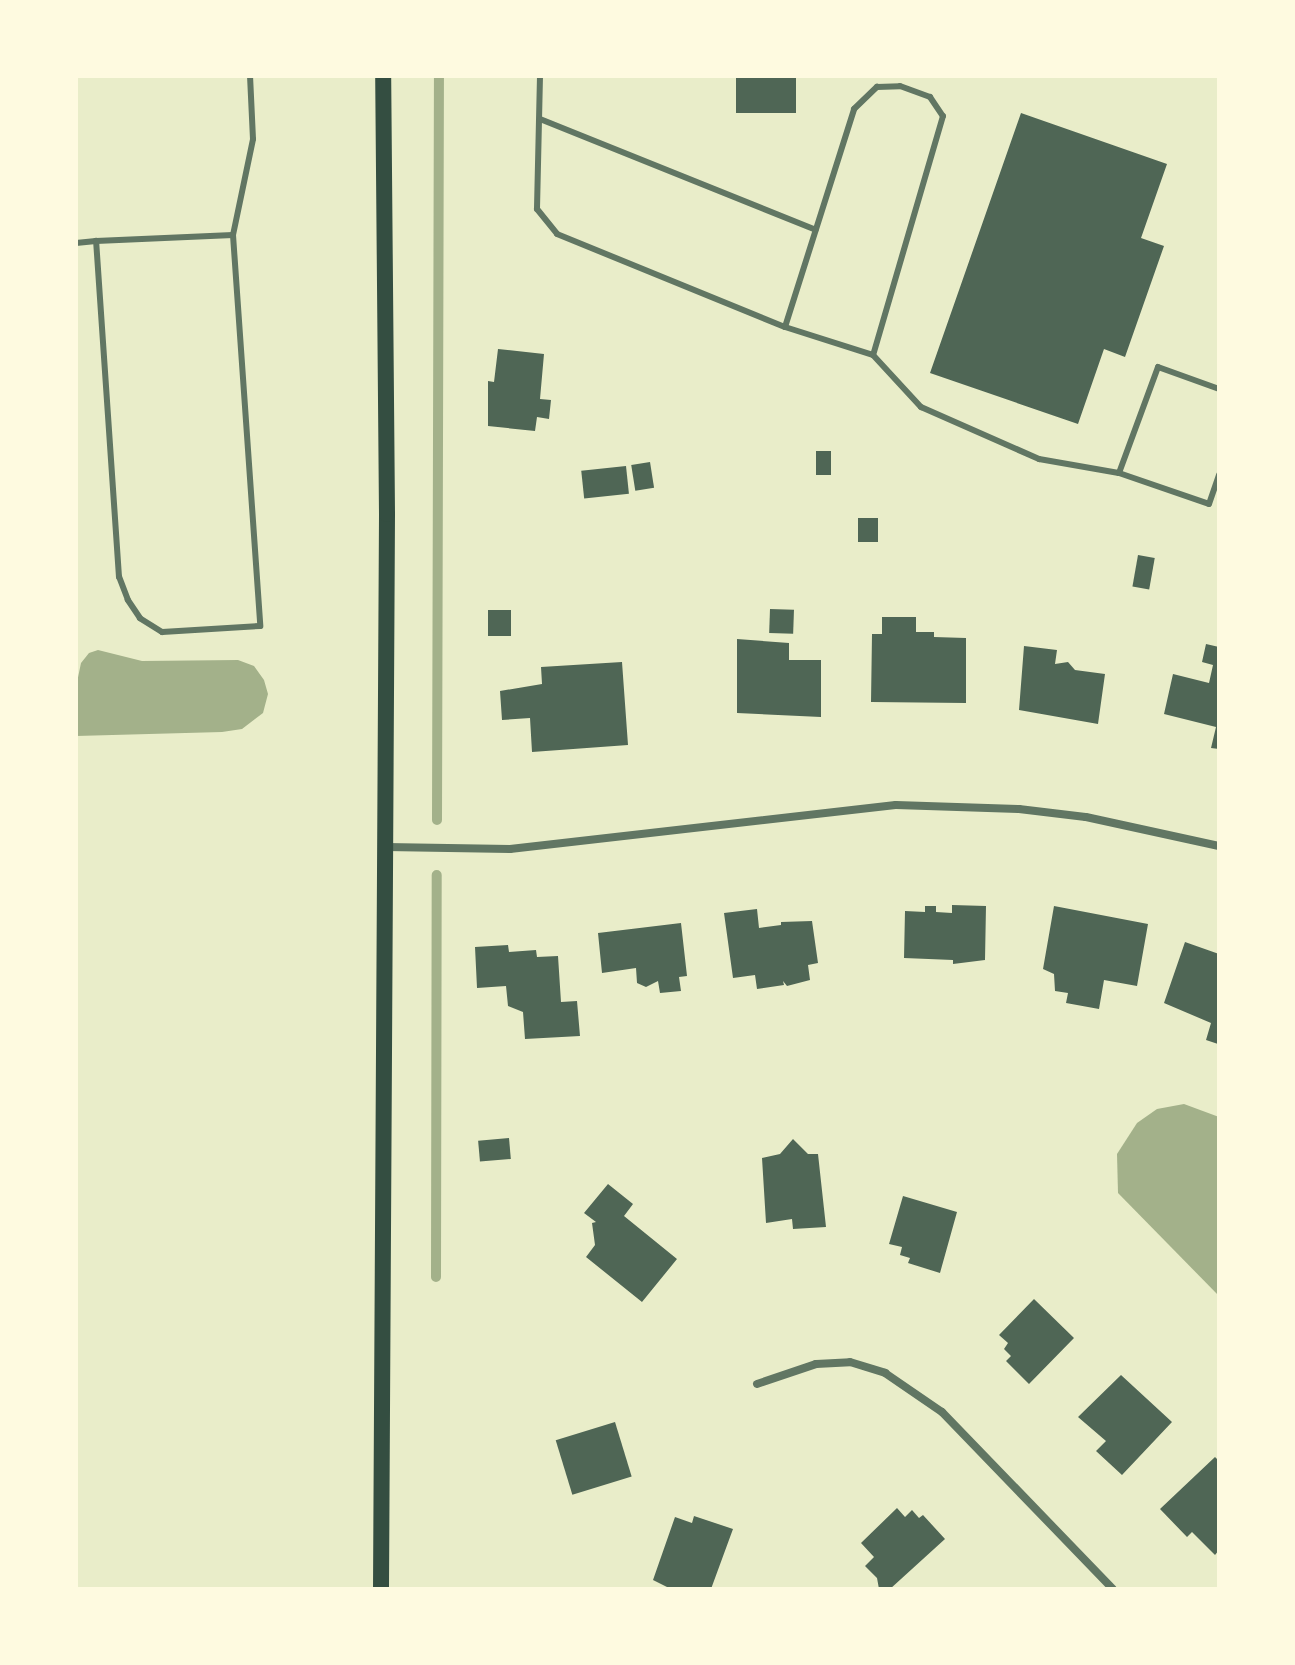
<!DOCTYPE html>
<style>
body{margin:0}
#map{position:relative;width:1295px;height:1665px;overflow:hidden;background:#e9edc9;font-family:Quicksand,sans-serif}
div>[style]{position:absolute}
[style*='--x']{left:calc(var(--x)*1px);top:calc(var(--y)*1px);width:calc(var(--w)*1px);rotate:calc(var(--a)*1deg)}
.water>*{inset:0;background:#a3b18a}
.stream>*{height:10px;margin:-5px;padding:0 5px;transform-origin:5px;border-radius:5px;background:#a3b18a}
.building>*{inset:0;background:#4f6655;transform-origin:0 0}
.service>*{height:6px;margin:-3px;padding:0 3px;transform-origin:3px;border-radius:3px;background:#617663}
.minor>*{height:8px;margin:-4px;padding:0 4px;transform-origin:4px;border-radius:4px;background:#617663}
.secondary>*{height:16px;margin:-8px;padding:0 8px;transform-origin:8px;border-radius:8px;background:#344e41}
span{translate:-50% -50%;white-space:nowrap;text-align:center;line-height:1.15;-webkit-text-stroke:7px #fefae0;paint-order:stroke}
.frame{position:absolute;inset:0;border:78px solid #fefae0;pointer-events:none}
</style>
<div id="map">
<div class="water">
<div style="clip-path:polygon(98px 650px,142px 661px,238px 660px,254px 666px,264px 680px,268px 694px,263px 713px,242px 729px,222px 732px,76px 736px,76px 687px,81px 663px,89px 653px)"></div>
<div style="clip-path:polygon(1184px 1104px,1219px 1117px,1219px 1296px,1118px 1193px,1117px 1154px,1137px 1123px,1157px 1109px)"></div>
</div>
<div class="stream">
<div style="--x:437;--y:820;--w:744;--a:-89.85"></div>
<div style="--x:436;--y:1277;--w:402;--a:-89.9"></div>
</div>
<div class="building">
<div style="left:736px;top:76px;width:60px;height:37px"></div>
<div style="clip-path:polygon(1021px 113px,1167px 164px,1141px 238px,1164px 246px,1125px 357px,1104px 349px,1078px 424px,930px 373px)"></div>
<div style="clip-path:polygon(498px 349px,544px 354px,540px 399px,551px 400px,549px 419px,537px 417px,535px 431px,488px 426px,488px 381px,494px 382px)"></div>
<div style="left:816px;top:451px;width:15px;height:24px"></div>
<div style="left:650px;top:462px;width:26px;height:19px;rotate:81deg"></div>
<div style="left:626px;top:466px;width:28px;height:45px;rotate:84deg"></div>
<div style="left:858px;top:518px;width:20px;height:24px"></div>
<div style="left:1138px;top:555px;width:17px;height:32px;rotate:10deg"></div>
<div style="left:770px;top:609px;width:24px;height:24px;rotate:2deg"></div>
<div style="left:488px;top:610px;width:23px;height:26px"></div>
<div style="clip-path:polygon(882px 617px,916px 617px,916px 632px,934px 632px,934px 637px,966px 638px,966px 703px,871px 702px,872px 634px,882px 634px)"></div>
<div style="clip-path:polygon(737px 639px,789px 643px,789px 660px,821px 660px,821px 717px,737px 713px)"></div>
<div style="clip-path:polygon(1206px 644px,1219px 647px,1219px 749px,1211px 748px,1216px 727px,1164px 714px,1173px 674px,1209px 683px,1213px 665px,1202px 662px)"></div>
<div style="clip-path:polygon(1024px 646px,1057px 650px,1055px 664px,1068px 662px,1075px 670px,1105px 674px,1098px 724px,1019px 710px)"></div>
<div style="clip-path:polygon(622px 662px,628px 745px,532px 752px,530px 718px,502px 720px,500px 691px,542px 684px,541px 667px)"></div>
<div style="clip-path:polygon(952px 905px,986px 906px,985px 960px,953px 964px,953px 960px,904px 958px,905px 911px,925px 912px,925px 906px,936px 906px,936px 912px,952px 913px)"></div>
<div style="clip-path:polygon(1054px 906px,1148px 924px,1137px 986px,1104px 980px,1099px 1009px,1066px 1003px,1068px 993px,1055px 991px,1054px 974px,1043px 969px)"></div>
<div style="clip-path:polygon(757px 909px,759px 928px,781px 925px,781px 922px,812px 921px,818px 963px,808px 965px,810px 980px,787px 986px,783px 981px,784px 985px,757px 989px,755px 975px,733px 978px,724px 913px)"></div>
<div style="clip-path:polygon(681px 923px,687px 976px,679px 977px,681px 991px,660px 993px,658px 981px,646px 987px,637px 983px,636px 968px,602px 973px,598px 933px)"></div>
<div style="clip-path:polygon(1185px 942px,1219px 954px,1218px 1044px,1206px 1040px,1211px 1023px,1164px 1003px)"></div>
<div style="clip-path:polygon(508px 945px,509px 952px,536px 950px,537px 957px,558px 956px,561px 1002px,577px 1001px,580px 1036px,525px 1039px,523px 1012px,508px 1006px,506px 986px,477px 988px,475px 947px)"></div>
<div style="left:509px;top:1138px;width:21px;height:31px;rotate:85deg"></div>
<div style="clip-path:polygon(793px 1139px,808px 1154px,818px 1154px,826px 1227px,793px 1229px,792px 1219px,766px 1223px,762px 1158px,780px 1154px)"></div>
<div style="clip-path:polygon(608px 1184px,633px 1204px,624px 1216px,677px 1259px,642px 1302px,586px 1257px,595px 1245px,592px 1223px,596px 1222px,584px 1213px)"></div>
<div style="clip-path:polygon(903px 1196px,957px 1212px,940px 1273px,908px 1263px,910px 1258px,900px 1255px,902px 1247px,889px 1244px)"></div>
<div style="clip-path:polygon(1034px 1299px,1074px 1338px,1029px 1384px,1006px 1361px,1011px 1356px,1004px 1349px,1008px 1343px,999px 1335px)"></div>
<div style="clip-path:polygon(1121px 1375px,1172px 1422px,1122px 1475px,1096px 1451px,1106px 1441px,1078px 1417px)"></div>
<div style="left:615px;top:1422px;width:57px;height:62px;rotate:73deg"></div>
<div style="clip-path:polygon(1215px 1457px,1219px 1461px,1219px 1550px,1215px 1555px,1192px 1532px,1187px 1537px,1160px 1509px)"></div>
<div style="clip-path:polygon(897px 1508px,905px 1517px,912px 1510px,919px 1518px,923px 1515px,945px 1539px,890px 1589px,879px 1589px,877px 1578px,865px 1566px,874px 1557px,861px 1543px)"></div>
<div style="clip-path:polygon(694px 1516px,733px 1529px,711px 1589px,671px 1589px,653px 1580px,675px 1517px,692px 1523px)"></div>
</div>
<div class="service">
<div style="--x:540;--y:76;--w:133;--a:91.3"></div>
<div style="--x:537;--y:209;--w:32;--a:51"></div>
<div style="--x:557;--y:234;--w:246;--a:22.2"></div>
<div style="--x:785;--y:327;--w:92;--a:17.7"></div>
<div style="--x:873;--y:355;--w:71;--a:47.3"></div>
<div style="--x:921;--y:407;--w:129;--a:23.8"></div>
<div style="--x:1039;--y:459;--w:81;--a:9.9"></div>
<div style="--x:1119;--y:473;--w:95;--a:19"></div>
<div style="--x:1209;--y:504;--w:31;--a:-71"></div>
<div style="--x:540;--y:119;--w:297;--a:21.9"></div>
<div style="--x:233;--y:235;--w:98;--a:-78.2"></div>
<div style="--x:253;--y:139;--w:63;--a:-92.7"></div>
<div style="--x:76;--y:243;--w:20;--a:-6"></div>
<div style="--x:96;--y:241;--w:137;--a:-2.5"></div>
<div style="--x:233;--y:235;--w:392;--a:86"></div>
<div style="--x:260;--y:626;--w:98;--a:176.5"></div>
<div style="--x:162;--y:632;--w:26;--a:-148"></div>
<div style="--x:140;--y:618;--w:22;--a:-124"></div>
<div style="--x:128;--y:600;--w:25;--a:-111"></div>
<div style="--x:119;--y:577;--w:337;--a:-93.9"></div>
<div style="--x:785;--y:327;--w:229;--a:-72.4"></div>
<div style="--x:854;--y:109;--w:32;--a:-44"></div>
<div style="--x:877;--y:87;--w:23;--a:-2"></div>
<div style="--x:900;--y:86;--w:32;--a:20"></div>
<div style="--x:930;--y:97;--w:23;--a:56"></div>
<div style="--x:943;--y:116;--w:249;--a:106.3"></div>
<div style="--x:1119;--y:473;--w:113;--a:-69.8"></div>
<div style="--x:1158;--y:367;--w:65;--a:19.8"></div>
</div>
<div class="minor">
<div style="--x:386;--y:847;--w:124;--a:0.9"></div>
<div style="--x:510;--y:849;--w:388;--a:-6.5"></div>
<div style="--x:896;--y:805;--w:123;--a:1.9"></div>
<div style="--x:1019;--y:809;--w:67;--a:6.8"></div>
<div style="--x:1086;--y:817;--w:136;--a:12.3"></div>
<div style="--x:757;--y:1384;--w:62;--a:-18.7"></div>
<div style="--x:816;--y:1364;--w:34;--a:-3"></div>
<div style="--x:850;--y:1362;--w:37;--a:17"></div>
<div style="--x:885;--y:1373;--w:69;--a:34.4"></div>
<div style="--x:942;--y:1412;--w:246;--a:46"></div>
</div>
<div class="secondary">
<div style="--x:381;--y:1589;--w:1075;--a:-89.68"></div>
<div style="--x:387;--y:514;--w:438;--a:-90.5"></div>
</div>
<div class="frame"></div>
</div>
